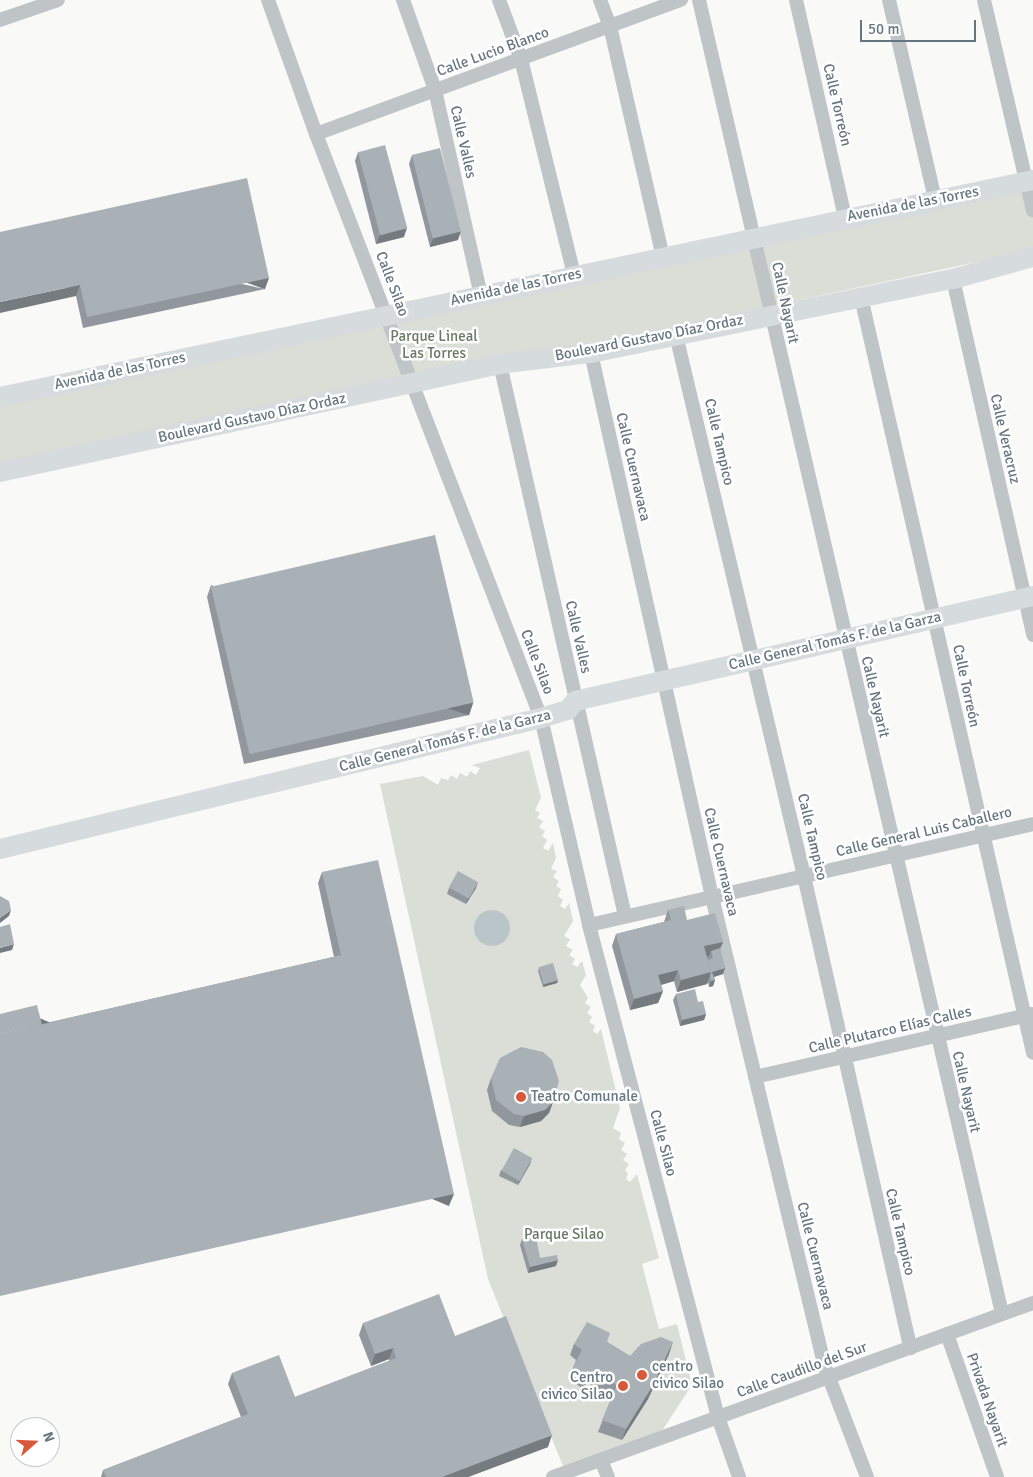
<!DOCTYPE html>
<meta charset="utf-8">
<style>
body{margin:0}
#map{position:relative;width:1033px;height:1477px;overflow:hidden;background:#f9f9f8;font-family:Signika,sans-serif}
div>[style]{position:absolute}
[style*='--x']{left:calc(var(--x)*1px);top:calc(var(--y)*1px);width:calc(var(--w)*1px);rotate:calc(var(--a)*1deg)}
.green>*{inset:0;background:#daded7}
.water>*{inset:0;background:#bac5c9}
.round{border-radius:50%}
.street>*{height:14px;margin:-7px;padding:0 7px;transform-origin:7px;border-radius:7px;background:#bfc4c7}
.secondary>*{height:20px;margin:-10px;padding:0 10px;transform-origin:10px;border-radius:10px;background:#d6dbde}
.wall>*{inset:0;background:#91979d}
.shaded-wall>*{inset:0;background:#767b7f;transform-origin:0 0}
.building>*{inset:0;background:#a9b0b6;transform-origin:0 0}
.dots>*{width:14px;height:14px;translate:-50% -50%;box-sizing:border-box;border:2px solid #fff;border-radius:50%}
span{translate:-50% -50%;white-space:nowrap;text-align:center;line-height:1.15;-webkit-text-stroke:5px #fff;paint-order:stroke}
.street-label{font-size:15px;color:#667680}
.park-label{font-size:15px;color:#697965}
.poi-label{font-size:15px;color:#667680}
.left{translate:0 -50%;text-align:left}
.right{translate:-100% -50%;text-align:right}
.north{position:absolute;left:10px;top:1417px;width:50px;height:50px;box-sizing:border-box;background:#fff;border:1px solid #c2c8cc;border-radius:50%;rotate:70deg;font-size:14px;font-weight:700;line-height:20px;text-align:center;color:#667680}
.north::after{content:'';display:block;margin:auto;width:18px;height:22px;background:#d85939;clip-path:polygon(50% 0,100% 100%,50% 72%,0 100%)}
.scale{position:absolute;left:860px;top:20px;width:116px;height:22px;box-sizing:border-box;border:2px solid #667680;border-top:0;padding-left:6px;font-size:15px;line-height:18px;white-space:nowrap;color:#667680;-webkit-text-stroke:4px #fff;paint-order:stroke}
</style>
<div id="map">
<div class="green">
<div style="clip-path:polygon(1033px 188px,1033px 250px,0 471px,0 404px,753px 247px,754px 249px)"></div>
<div style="clip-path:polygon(529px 750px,541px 798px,535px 810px,540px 813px,537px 818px,543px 821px,539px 827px,545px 831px,542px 836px,547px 840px,543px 848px,548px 851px,553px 843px,556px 858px,551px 869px,557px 871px,553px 877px,559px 881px,556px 886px,561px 889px,558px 896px,563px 900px,560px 906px,565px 909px,569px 903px,573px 921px,564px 936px,570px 939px,566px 946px,573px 950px,569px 955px,575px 959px,572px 964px,577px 967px,582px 961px,586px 975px,580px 985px,588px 998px,585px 1003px,591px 1007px,587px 1013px,592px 1017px,589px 1022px,595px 1026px,593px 1031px,597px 1034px,601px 1029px,620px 1108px,613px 1128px,621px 1133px,619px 1139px,625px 1143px,621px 1150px,627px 1154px,623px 1160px,629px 1164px,625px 1170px,628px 1174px,626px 1179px,630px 1182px,637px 1174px,659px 1258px,642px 1264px,659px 1329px,677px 1324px,692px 1385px,660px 1434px,565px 1471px,488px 1279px,380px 784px,423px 776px,438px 785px,441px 778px,448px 780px,451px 775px,457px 779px,460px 773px,467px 777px,470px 771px,476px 775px,480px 768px,472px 765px)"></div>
</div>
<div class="water">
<div class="round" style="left:474px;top:910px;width:36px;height:36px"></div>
</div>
<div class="street">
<div style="--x:268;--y:0;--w:142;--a:70.3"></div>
<div style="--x:316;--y:134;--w:626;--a:68.93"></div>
<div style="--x:541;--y:718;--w:212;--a:76.9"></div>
<div style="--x:589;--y:925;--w:509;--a:75.31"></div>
<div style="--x:718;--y:1417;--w:64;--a:70.7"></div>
<div style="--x:403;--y:0;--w:96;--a:70.4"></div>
<div style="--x:435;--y:90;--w:210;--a:77.4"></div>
<div style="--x:499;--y:0;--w:63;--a:69.6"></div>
<div style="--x:521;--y:59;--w:222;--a:76.2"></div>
<div style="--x:600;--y:0;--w:28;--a:69"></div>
<div style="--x:610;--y:26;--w:237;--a:77.1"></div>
<div style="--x:699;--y:0;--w:1348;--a:77.01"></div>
<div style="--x:796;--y:0;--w:223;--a:77.3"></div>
<div style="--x:889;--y:0;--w:205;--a:77"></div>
<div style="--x:984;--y:0;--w:216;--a:76.9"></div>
<div style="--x:0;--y:20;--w:61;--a:-19"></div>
<div style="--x:316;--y:134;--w:389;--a:-20.2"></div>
<div style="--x:953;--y:279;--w:365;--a:77.3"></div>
<div style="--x:861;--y:297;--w:775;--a:77.18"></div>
<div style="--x:676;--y:335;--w:556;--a:76.69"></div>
<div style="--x:804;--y:876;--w:484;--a:77.3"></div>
<div style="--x:591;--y:353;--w:557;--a:77.46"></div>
<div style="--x:712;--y:897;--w:483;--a:76.5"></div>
<div style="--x:825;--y:1367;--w:118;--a:69.1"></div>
<div style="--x:500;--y:364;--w:566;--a:77.24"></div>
<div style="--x:589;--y:925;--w:455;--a:-12.8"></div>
<div style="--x:755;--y:1077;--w:284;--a:-12.8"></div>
<div style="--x:947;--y:1334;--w:151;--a:70.7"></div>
<div style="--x:601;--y:1460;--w:18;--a:68"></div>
<div style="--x:553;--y:1477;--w:511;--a:-19.93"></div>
</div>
<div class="secondary">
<div style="--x:0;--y:397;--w:1056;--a:-11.86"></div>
<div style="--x:0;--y:472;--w:512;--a:-12.19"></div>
<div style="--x:500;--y:364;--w:92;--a:-6.9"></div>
<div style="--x:591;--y:353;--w:369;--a:-11.6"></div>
<div style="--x:953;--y:279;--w:83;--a:-15.4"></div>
<div style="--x:0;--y:849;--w:557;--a:-13.61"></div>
<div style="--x:541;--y:718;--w:28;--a:-17"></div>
<div style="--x:568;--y:710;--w:11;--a:-52"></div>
<div style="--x:575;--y:701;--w:470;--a:-12.9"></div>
</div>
<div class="wall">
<div style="clip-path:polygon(358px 152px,404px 237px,376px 244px,355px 161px)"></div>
<div style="clip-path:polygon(412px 155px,458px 240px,430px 247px,409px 164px)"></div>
<div style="clip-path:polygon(0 232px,265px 289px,83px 328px,76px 296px)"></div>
<div style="clip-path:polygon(211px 585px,473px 703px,469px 715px,244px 764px,207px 597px)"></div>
<div style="clip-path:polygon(322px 872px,449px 1206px,42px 1024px,334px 957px,318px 883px)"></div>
<div style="clip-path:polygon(449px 888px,476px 888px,466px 904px,447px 894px)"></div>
<div style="clip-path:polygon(668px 910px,687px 920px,723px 942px,720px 949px,725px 968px,723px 974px,714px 977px,715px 980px,713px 986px,709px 987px,708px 982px,707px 984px,677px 992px,674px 981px,661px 985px,663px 991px,658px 1003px,630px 1010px,612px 946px,616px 934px,664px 922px)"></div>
<div style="clip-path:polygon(539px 968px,558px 980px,557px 983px,543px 987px,538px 971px)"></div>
<div style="clip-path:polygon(676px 994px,698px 1002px,706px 1014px,704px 1020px,680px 1026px,673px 1000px)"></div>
<div style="clip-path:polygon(491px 1078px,553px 1102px,549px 1113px,541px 1121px,520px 1127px,509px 1125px,492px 1111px,487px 1090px)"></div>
<div style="clip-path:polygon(530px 1164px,518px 1185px,499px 1176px,501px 1170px)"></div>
<div style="clip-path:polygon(522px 1239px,540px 1258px,556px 1266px,528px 1273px,520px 1245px)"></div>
<div style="clip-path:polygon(363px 1323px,455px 1336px,548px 1447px,468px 1477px,101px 1477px,103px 1470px,241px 1417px,228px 1384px,232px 1373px,295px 1397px,389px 1361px,389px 1359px,371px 1366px,359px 1335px)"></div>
<div style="clip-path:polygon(607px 1342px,630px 1356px,669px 1354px,648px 1399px,622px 1440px,598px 1432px,612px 1396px,587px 1383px,582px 1388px,569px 1379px,576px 1360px,570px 1355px,574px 1344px)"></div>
</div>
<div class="shaded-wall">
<div style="clip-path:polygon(407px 228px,404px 237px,376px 244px,380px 235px)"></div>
<div style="clip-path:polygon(461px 231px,458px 240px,430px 247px,433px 238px)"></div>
<div style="left:269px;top:278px;width:12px;height:186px;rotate:110deg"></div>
<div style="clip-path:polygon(80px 285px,76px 296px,0 313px,0 302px)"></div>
<div style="left:473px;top:703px;width:13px;height:230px;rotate:108deg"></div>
<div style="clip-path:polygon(478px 882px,476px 888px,466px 904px,468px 898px)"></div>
<div style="clip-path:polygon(11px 910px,9px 916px,0 923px,0 918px)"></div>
<div style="clip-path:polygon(723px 942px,718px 953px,711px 951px,709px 956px,700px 958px,704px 946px)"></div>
<div style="clip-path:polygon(14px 944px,12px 950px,0 953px,0 948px)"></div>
<div style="clip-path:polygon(725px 968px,723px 974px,710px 978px,712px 972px)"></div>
<div style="clip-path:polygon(678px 970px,674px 981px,654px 987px,658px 975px)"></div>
<div style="clip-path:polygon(711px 972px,707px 984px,677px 992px,681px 980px)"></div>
<div style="clip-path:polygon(558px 980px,557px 983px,543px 987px,544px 984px)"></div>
<div style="clip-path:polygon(715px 980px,713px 986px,709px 987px,711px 981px)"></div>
<div style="clip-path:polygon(663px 991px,658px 1003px,630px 1010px,634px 999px)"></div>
<div style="clip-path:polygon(706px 1014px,704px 1020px,680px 1026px,682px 1020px)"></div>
<div style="clip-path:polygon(553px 1102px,549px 1113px,541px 1121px,520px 1127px,524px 1116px)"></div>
<div style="clip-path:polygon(532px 1158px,530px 1164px,518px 1185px,520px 1179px)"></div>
<div style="left:454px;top:1194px;width:13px;height:465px;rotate:113deg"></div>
<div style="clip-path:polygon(558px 1260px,556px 1266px,528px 1273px,530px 1267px)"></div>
<div style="clip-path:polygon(673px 1342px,669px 1354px,648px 1399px,622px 1440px,626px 1429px)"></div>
<div style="clip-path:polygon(393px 1348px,389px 1359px,371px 1366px,375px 1354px)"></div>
<div style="clip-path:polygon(591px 1371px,587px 1383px,582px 1388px,586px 1377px)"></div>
<div style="clip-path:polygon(552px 1435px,548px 1447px,468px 1477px,442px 1477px)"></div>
</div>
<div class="building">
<div style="left:385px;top:145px;width:86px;height:28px;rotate:75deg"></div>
<div style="left:440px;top:148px;width:86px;height:29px;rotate:76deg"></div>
<div style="clip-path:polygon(247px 178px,269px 278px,87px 317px,80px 285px,0 302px,0 232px)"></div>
<div style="left:435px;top:535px;width:172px;height:230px;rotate:77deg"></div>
<div style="clip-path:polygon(378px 860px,454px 1194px,0 1296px,0 1034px,341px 955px,322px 872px)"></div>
<div style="left:458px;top:871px;width:23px;height:19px;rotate:29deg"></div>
<div style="clip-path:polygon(0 896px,9px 901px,11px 910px,0 918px)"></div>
<div style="clip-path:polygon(684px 906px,687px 920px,715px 913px,723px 942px,704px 946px,711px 972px,681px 980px,678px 970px,658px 975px,663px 991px,634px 999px,616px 934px,671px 920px,668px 910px)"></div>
<div style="clip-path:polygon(10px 924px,14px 944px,0 948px,0 927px)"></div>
<div style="clip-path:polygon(720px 948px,725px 968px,712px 972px,715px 980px,711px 981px,710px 976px,711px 972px,708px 960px,713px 958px,711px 951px)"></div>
<div style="left:553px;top:963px;width:18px;height:15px;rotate:74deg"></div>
<div style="clip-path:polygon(695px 989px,698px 1002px,703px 1001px,706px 1014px,682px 1020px,676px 994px)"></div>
<div style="clip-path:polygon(37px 1005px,42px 1025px,0 1034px,0 1014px)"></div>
<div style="clip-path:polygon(521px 1047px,543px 1052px,552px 1060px,559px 1081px,553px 1102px,545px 1110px,524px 1116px,514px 1114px,496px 1100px,491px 1078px,500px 1058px)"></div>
<div style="left:514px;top:1148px;width:21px;height:26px;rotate:29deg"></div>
<div style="clip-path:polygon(536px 1237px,540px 1258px,557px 1255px,558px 1260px,530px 1267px,522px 1239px)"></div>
<div style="clip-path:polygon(439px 1294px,455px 1336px,506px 1316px,552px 1435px,442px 1477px,106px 1477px,103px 1470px,248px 1414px,232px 1373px,279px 1355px,295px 1397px,396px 1358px,393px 1348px,375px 1354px,363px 1323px)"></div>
<div style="clip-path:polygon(587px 1322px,610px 1333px,607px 1342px,630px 1356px,641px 1344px,661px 1337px,673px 1342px,652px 1387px,626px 1429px,602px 1420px,617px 1385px,591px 1371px,586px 1377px,573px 1367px,582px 1350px,574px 1344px)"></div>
</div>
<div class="dots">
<div style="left:521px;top:1097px;background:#d85939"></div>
<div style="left:642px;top:1375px;background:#d85939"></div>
<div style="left:623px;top:1386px;background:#d85939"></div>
</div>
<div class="street-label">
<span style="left:493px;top:52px;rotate:-20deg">Calle Lucio Blanco</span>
<span style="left:837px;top:105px;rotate:77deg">Calle Torreón</span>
<span style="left:463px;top:142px;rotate:77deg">Calle Valles</span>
<span style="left:913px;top:204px;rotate:-11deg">Avenida de las Torres</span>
<span style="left:392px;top:284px;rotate:69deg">Calle Silao</span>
<span style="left:516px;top:287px;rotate:-12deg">Avenida de las Torres</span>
<span style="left:785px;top:303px;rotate:78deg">Calle Nayarit</span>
<span style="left:649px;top:338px;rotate:-11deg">Boulevard Gustavo Díaz Ordaz</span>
<span style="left:120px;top:371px;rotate:-12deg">Avenida de las Torres</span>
<span style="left:252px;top:418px;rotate:-12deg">Boulevard Gustavo Díaz Ordaz</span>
<span style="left:1005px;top:439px;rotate:77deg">Calle Veracruz</span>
<span style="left:719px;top:442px;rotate:77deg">Calle Tampico</span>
<span style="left:633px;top:467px;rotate:77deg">Calle Cuernavaca</span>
<span style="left:578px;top:637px;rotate:77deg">Calle Valles</span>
<span style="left:835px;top:641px;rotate:-13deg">Calle General Tomás F. de la Garza</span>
<span style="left:537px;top:662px;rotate:69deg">Calle Silao</span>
<span style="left:966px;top:686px;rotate:78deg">Calle Torreón</span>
<span style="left:875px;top:697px;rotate:77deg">Calle Nayarit</span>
<span style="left:445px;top:741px;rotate:-14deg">Calle General Tomás F. de la Garza</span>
<span style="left:924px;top:832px;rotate:-13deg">Calle General Luis Caballero</span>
<span style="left:812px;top:837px;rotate:77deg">Calle Tampico</span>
<span style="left:721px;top:862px;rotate:77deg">Calle Cuernavaca</span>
<span style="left:890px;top:1030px;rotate:-13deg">Calle Plutarco Elías Calles</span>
<span style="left:966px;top:1092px;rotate:77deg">Calle Nayarit</span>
<span style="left:663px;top:1143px;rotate:75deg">Calle Silao</span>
<span style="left:900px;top:1232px;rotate:77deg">Calle Tampico</span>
<span style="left:815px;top:1256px;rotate:76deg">Calle Cuernavaca</span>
<span style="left:802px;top:1370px;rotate:-20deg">Calle Caudillo del Sur</span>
<span style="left:987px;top:1400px;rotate:71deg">Privada Nayarit</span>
</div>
<div class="park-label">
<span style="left:434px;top:345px">Parque Lineal<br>Las Torres</span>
<span style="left:564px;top:1235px">Parque Silao</span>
</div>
<div class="poi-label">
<span class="left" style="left:531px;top:1097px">Teatro Comunale</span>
<span class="left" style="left:652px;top:1375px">centro<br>civico Silao</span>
<span class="right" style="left:613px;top:1386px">Centro<br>civico Silao</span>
</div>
<div class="north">N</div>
<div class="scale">50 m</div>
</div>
